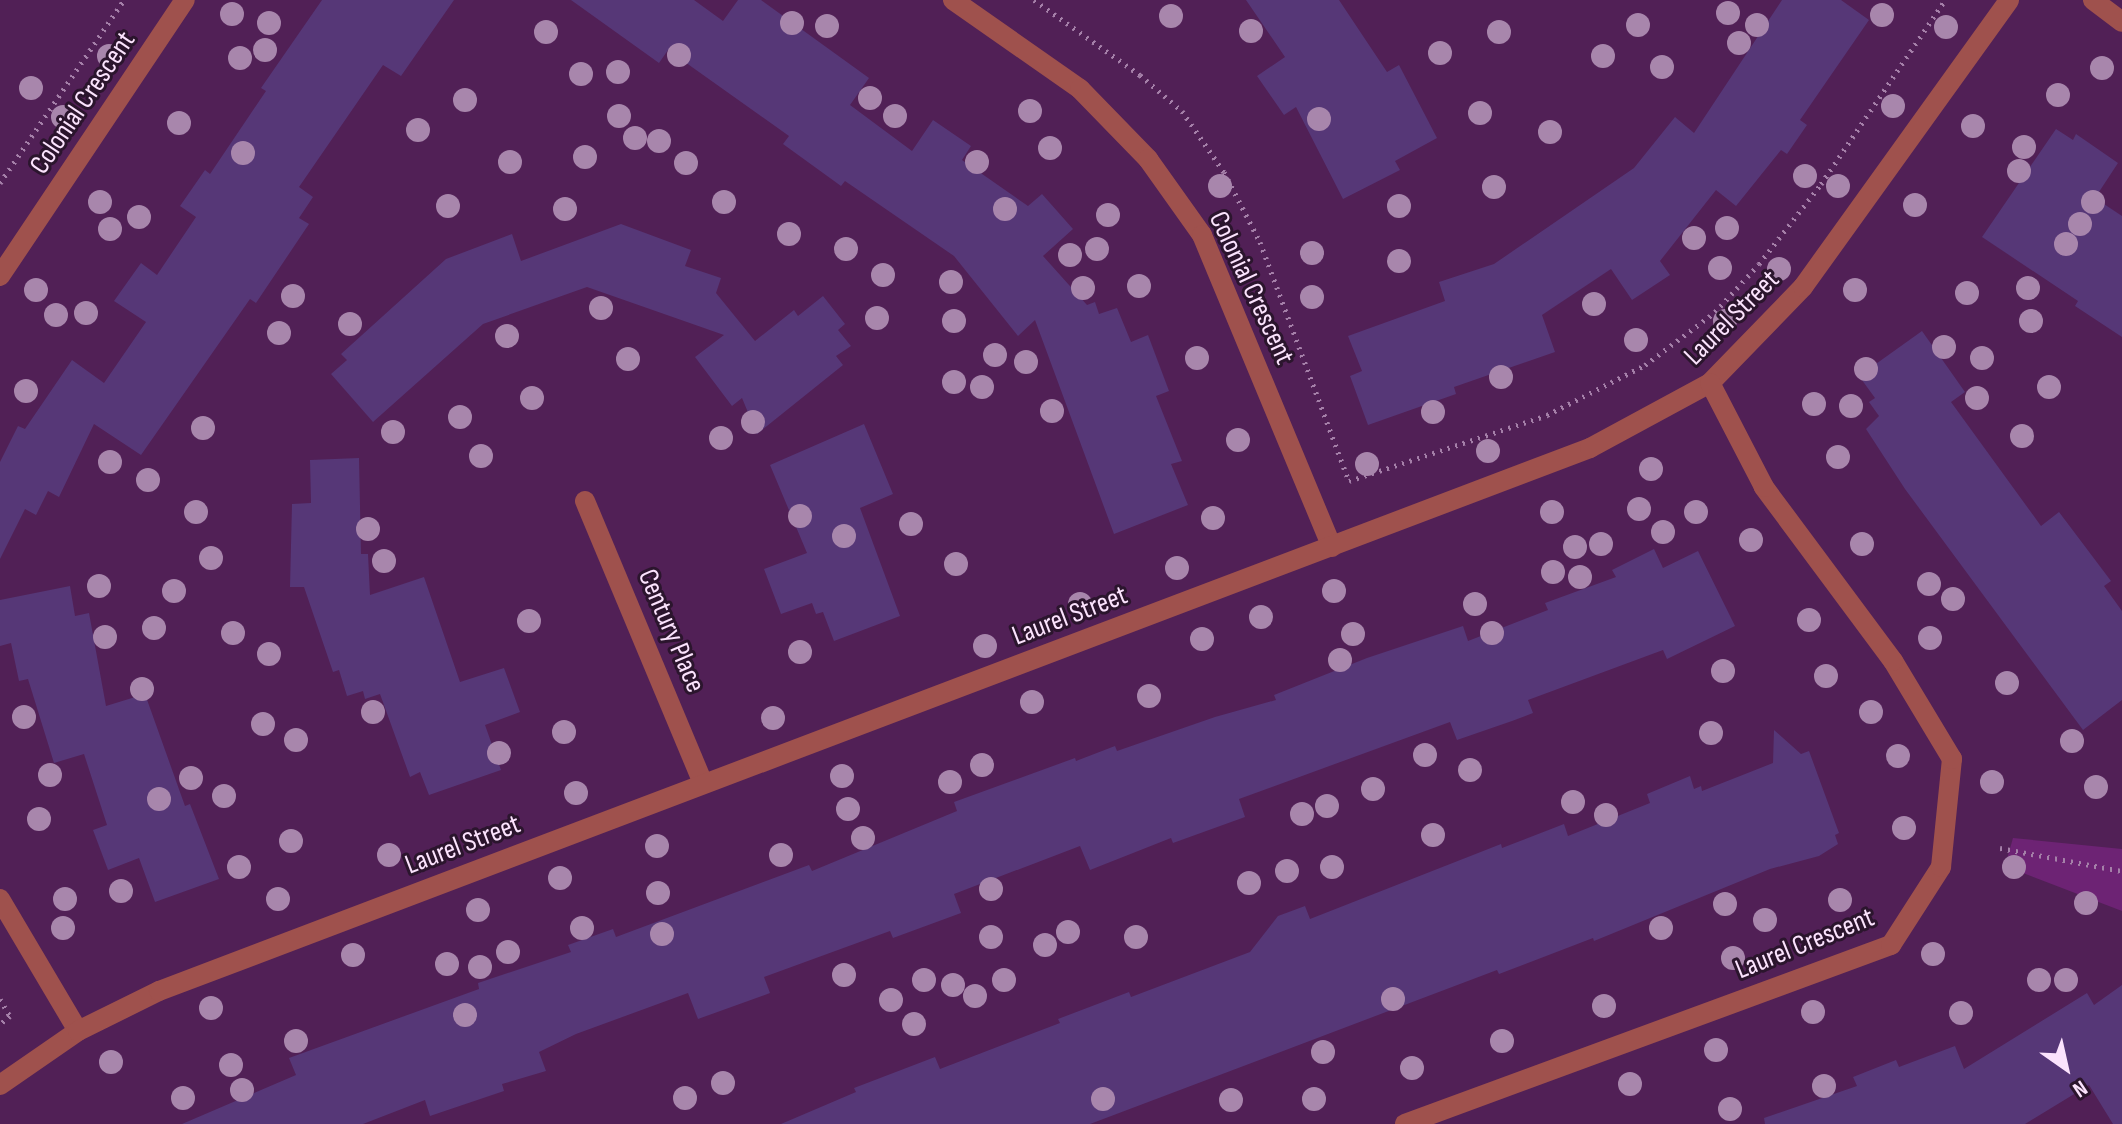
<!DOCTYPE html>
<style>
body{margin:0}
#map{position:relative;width:2122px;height:1124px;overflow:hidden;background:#512056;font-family:"Sofia Sans Condensed",sans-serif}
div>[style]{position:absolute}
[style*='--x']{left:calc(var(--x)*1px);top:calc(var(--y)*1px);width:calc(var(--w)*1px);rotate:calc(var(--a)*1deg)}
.green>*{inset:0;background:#6d2374}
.building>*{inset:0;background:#563777}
.path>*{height:5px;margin-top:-2.5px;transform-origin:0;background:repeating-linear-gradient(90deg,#a580a9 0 2px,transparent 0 8px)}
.minor>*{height:20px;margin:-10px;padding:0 10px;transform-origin:10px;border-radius:10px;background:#9f514d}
.tertiary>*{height:20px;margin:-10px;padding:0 10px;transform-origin:10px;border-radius:10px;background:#9f514d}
.trees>*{width:24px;height:24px;margin:-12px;border-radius:50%;background:#a886ac}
span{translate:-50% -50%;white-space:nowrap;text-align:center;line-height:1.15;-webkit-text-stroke:6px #2b152d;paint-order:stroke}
.street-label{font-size:28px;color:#fbe3fd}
.north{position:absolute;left:2026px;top:1028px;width:80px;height:80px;-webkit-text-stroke:6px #2b152d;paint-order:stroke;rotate:146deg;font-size:22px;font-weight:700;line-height:32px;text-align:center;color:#fbe3fd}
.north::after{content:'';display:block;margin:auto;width:28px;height:36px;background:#fbe3fd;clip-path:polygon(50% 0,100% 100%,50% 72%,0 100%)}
</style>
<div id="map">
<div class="green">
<div style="clip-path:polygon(2013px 838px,2122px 849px,2122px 911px,2005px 866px)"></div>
</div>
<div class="building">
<div style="clip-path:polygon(322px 0,454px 0,401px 76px,383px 65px,299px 187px,313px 197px,299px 218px,309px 224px,256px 303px,250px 299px,141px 455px,94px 424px,59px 497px,48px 491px,36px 515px,25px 509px,0 559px,0 462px,18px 426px,25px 429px,72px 360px,104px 383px,146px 322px,114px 301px,141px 263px,157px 275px,196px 217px,180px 206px,205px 170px,210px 174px,266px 91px,261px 88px)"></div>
<div style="clip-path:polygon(571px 0,694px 0,723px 21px,738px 0,761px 0,869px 78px,850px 105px,912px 151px,933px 120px,971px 146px,962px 160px,1028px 206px,1042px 194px,1073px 229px,1043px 256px,1087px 305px,1095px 302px,1099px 314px,1117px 308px,1131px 342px,1148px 335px,1169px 391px,1156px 396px,1182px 461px,1171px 464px,1188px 505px,1114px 534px,1035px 320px,1018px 336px,954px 256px,845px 181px,841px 186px,783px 144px,789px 136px,668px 50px,659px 63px)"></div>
<div style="clip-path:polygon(1246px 0,1339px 0,1387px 72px,1399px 65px,1437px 138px,1395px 161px,1400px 170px,1343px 199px,1296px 107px,1284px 115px,1257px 76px,1285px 57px)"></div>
<div style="clip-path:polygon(1782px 0,1841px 0,1869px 20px,1800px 120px,1807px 125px,1787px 154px,1781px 150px,1736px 206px,1716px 190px,1660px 261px,1670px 275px,1632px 300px,1611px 269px,1542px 315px,1555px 352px,1454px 387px,1456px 394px,1368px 425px,1350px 376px,1362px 371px,1348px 336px,1445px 301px,1439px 282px,1494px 264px,1634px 168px,1675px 117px,1694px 133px)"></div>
<div style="clip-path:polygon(2056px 129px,2073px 140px,2076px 134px,2118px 163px,2095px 198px,2122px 216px,2122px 337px,2075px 306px,2078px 301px,1982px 237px)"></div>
<div style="clip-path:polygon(621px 224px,691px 250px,685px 266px,721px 278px,716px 293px,755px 341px,794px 310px,798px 316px,823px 296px,845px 324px,838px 330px,851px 346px,836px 356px,843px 365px,757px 434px,742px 398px,732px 406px,695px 357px,724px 335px,587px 287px,483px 324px,373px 422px,331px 374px,347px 360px,341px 354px,446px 259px,512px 234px,521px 261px)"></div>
<div style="clip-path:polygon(1922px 331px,1965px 392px,1951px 402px,2041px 526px,2059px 512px,2111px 581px,2104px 586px,2122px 611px,2122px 700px,2083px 730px,1905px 489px,1866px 429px,1879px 416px,1869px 402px,1875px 398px,1859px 376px)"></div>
<div style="clip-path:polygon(864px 424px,893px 494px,860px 508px,900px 616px,834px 641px,823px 612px,816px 614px,812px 603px,781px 614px,764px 569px,807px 553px,770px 465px)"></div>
<div style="clip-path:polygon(359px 458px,361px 554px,368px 554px,370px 595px,424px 577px,460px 682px,504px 668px,520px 712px,485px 725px,501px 770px,429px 795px,420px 772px,410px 777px,380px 694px,365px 699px,363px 691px,347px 696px,339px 670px,333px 672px,304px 587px,290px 587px,292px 504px,311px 503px,310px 460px)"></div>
<div style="clip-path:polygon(1654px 549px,1663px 568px,1698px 551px,1735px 626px,1667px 659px,1663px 650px,1528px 700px,1533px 713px,1512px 721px,1457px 740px,1450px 722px,1239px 799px,1245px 817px,1173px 843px,1171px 838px,1090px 870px,1080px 846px,954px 894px,961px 913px,893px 938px,890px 931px,764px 977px,770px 993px,698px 1019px,688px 993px,576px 1034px,539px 1052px,546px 1071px,502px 1084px,504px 1091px,430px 1116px,425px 1100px,363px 1124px,182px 1124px,296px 1075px,289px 1058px,479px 989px,478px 983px,571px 952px,568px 945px,613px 929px,616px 937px,809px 865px,812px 871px,957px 811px,954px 802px,1075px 758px,1076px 761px,1115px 746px,1117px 751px,1215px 717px,1276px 700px,1274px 695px,1367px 658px,1463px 626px,1468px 641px,1548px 610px,1545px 603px,1616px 577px,1612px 570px)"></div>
<div style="clip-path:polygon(70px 586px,75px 616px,89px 613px,106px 706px,145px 694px,185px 806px,190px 804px,219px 879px,155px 902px,139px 858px,108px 870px,93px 830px,107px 825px,84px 754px,54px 763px,28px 679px,19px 681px,11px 643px,0 646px,0 600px)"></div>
<div style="clip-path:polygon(1774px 730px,1801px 754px,1809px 751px,1839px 833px,1835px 835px,1838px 844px,1819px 856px,1770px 869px,1594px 941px,1593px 938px,1499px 974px,1497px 970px,1090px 1124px,781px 1124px,856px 1092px,854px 1088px,935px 1057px,940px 1069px,1060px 1023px,1058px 1019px,1129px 992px,1131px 997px,1250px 952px,1278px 916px,1305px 906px,1310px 919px,1501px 844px,1502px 848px,1564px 824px,1568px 836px,1650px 803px,1647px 794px,1690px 776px,1694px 789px,1701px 786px,1702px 791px,1773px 763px)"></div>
<div style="clip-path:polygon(2122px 985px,2122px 1124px,2113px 1124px,2089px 1085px,2025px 1124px,1765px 1124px,1764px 1118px,1857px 1086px,1853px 1077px,1896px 1060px,1899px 1067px,1955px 1046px,1964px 1069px,2087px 993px,2094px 1005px)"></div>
</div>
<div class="path">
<div style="--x:1034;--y:0;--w:130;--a:35.3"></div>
<div style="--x:1140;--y:75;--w:55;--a:40.6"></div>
<div style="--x:1182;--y:111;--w:74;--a:55.5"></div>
<div style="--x:1224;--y:172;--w:79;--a:62.8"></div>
<div style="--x:1260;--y:242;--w:255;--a:69.6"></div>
<div style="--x:1349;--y:481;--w:209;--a:-18.4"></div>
<div style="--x:1547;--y:415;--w:110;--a:-27"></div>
<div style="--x:1645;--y:365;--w:88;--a:-37.1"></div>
<div style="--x:1715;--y:312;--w:65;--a:-47.5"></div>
<div style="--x:1759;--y:264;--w:101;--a:-52.2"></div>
<div style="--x:1821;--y:184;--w:222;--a:-56"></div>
<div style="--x:0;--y:183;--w:221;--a:-55.9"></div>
<div style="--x:2000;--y:848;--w:124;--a:10.7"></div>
<div style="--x:0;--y:999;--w:20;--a:60"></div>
<div style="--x:10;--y:1016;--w:13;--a:141"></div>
</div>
<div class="minor">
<div style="--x:953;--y:0;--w:155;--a:35"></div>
<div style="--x:1080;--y:89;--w:98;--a:45.8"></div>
<div style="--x:1148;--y:159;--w:93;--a:54.6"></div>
<div style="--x:1202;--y:235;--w:338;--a:67.4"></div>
<div style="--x:0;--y:276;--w:332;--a:-56.2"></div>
<div style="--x:585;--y:501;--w:306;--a:67.3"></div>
<div style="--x:0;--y:899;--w:153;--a:59.4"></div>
<div style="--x:0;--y:1085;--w:95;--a:-34.7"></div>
<div style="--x:78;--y:1031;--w:90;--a:-26.3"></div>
<div style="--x:159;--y:991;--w:1531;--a:-20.78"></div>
<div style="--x:1590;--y:448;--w:136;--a:-28.4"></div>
<div style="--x:1710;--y:383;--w:134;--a:-45.9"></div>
<div style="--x:1803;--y:287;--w:353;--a:-54.3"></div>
<div style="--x:1405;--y:1124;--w:518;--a:-20.22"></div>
<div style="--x:1891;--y:945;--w:93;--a:-57.3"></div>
<div style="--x:1941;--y:867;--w:109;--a:-84.2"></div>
<div style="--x:1952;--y:759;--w:114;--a:-121"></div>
<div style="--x:1893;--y:661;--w:217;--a:-126.6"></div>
<div style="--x:1764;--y:487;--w:117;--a:-117.4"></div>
</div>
<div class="tertiary">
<div style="--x:2093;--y:0;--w:36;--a:37"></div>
</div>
<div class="trees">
<div style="left:1728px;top:13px"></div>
<div style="left:232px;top:14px"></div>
<div style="left:1882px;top:15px"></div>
<div style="left:1171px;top:16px"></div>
<div style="left:269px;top:23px"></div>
<div style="left:792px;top:23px"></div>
<div style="left:1638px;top:25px"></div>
<div style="left:1757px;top:25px"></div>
<div style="left:827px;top:26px"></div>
<div style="left:1946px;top:27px"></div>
<div style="left:1251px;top:31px"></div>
<div style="left:546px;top:32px"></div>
<div style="left:1499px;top:32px"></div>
<div style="left:1739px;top:43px"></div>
<div style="left:265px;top:50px"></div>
<div style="left:1440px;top:53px"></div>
<div style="left:679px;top:55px"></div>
<div style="left:109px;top:56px"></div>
<div style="left:1603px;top:56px"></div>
<div style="left:240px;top:58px"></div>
<div style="left:1662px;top:67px"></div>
<div style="left:2102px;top:68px"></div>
<div style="left:618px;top:72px"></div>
<div style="left:581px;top:74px"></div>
<div style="left:31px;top:88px"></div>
<div style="left:2058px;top:95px"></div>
<div style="left:870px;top:98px"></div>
<div style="left:465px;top:100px"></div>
<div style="left:1893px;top:106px"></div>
<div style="left:1030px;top:111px"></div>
<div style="left:1480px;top:113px"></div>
<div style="left:619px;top:116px"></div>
<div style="left:895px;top:116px"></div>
<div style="left:63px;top:117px"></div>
<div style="left:1319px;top:119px"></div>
<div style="left:179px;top:123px"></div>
<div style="left:1973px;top:126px"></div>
<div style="left:418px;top:130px"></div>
<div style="left:1550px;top:132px"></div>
<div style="left:635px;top:138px"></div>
<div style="left:659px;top:141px"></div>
<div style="left:2024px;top:147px"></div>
<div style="left:1050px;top:148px"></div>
<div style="left:243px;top:153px"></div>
<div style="left:585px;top:157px"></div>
<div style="left:510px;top:162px"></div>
<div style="left:977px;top:162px"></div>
<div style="left:686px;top:163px"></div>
<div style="left:2019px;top:171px"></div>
<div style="left:1805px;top:176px"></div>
<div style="left:1220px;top:186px"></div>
<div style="left:1838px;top:186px"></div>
<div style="left:1494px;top:187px"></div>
<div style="left:100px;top:202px"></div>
<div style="left:724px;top:202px"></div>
<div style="left:2093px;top:202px"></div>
<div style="left:1915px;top:205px"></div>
<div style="left:448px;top:206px"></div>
<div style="left:1399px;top:206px"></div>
<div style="left:565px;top:209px"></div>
<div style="left:1005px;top:209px"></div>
<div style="left:1108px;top:215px"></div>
<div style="left:139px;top:217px"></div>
<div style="left:2080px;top:224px"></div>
<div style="left:1727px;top:228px"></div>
<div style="left:110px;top:229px"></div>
<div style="left:789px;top:234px"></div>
<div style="left:1694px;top:238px"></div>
<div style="left:2066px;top:244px"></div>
<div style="left:846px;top:249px"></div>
<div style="left:1097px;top:249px"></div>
<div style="left:1312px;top:253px"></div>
<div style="left:1070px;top:255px"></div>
<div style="left:1399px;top:261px"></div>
<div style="left:1720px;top:268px"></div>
<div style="left:1779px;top:269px"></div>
<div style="left:883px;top:275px"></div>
<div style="left:951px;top:282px"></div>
<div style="left:1139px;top:286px"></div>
<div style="left:1083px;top:288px"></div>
<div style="left:2028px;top:288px"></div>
<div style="left:36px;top:290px"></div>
<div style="left:1855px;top:290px"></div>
<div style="left:1967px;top:293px"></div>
<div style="left:293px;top:296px"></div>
<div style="left:1312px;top:297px"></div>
<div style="left:1594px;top:304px"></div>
<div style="left:601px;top:308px"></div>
<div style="left:86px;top:313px"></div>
<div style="left:56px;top:315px"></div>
<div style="left:877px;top:318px"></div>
<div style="left:954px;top:321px"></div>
<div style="left:1725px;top:321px"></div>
<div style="left:2031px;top:321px"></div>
<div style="left:350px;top:324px"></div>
<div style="left:279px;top:333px"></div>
<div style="left:507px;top:336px"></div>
<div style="left:1636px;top:340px"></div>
<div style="left:1944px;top:347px"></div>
<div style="left:995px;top:355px"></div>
<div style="left:1197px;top:358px"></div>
<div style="left:1982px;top:358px"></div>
<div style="left:628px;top:359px"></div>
<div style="left:1026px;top:362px"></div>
<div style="left:1866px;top:369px"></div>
<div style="left:1501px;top:377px"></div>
<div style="left:954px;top:382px"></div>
<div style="left:982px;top:387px"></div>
<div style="left:2049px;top:387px"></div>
<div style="left:26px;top:391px"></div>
<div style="left:532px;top:398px"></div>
<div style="left:1977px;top:398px"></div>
<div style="left:1814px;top:404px"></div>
<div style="left:1851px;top:406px"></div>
<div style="left:1052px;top:411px"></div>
<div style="left:1433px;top:412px"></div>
<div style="left:460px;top:417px"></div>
<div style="left:753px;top:422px"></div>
<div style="left:203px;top:428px"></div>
<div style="left:393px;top:432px"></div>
<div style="left:2022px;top:436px"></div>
<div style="left:721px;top:438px"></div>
<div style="left:1238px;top:440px"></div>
<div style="left:1488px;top:451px"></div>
<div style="left:481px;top:456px"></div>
<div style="left:1838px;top:457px"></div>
<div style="left:110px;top:462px"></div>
<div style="left:1367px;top:464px"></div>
<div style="left:1651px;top:469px"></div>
<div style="left:148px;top:480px"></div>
<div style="left:1639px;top:509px"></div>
<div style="left:196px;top:512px"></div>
<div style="left:1552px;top:512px"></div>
<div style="left:1696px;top:512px"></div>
<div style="left:800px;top:516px"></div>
<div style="left:1213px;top:518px"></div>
<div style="left:911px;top:524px"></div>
<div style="left:368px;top:529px"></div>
<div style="left:1663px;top:532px"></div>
<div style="left:844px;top:536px"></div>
<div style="left:1751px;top:540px"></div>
<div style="left:1601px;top:544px"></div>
<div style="left:1862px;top:544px"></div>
<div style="left:1575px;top:547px"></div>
<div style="left:211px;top:558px"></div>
<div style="left:384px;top:561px"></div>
<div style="left:956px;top:564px"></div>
<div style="left:1177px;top:568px"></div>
<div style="left:1553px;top:572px"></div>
<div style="left:1580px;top:577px"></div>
<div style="left:1929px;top:584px"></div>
<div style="left:99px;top:586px"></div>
<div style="left:174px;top:591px"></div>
<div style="left:1334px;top:591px"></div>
<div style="left:1953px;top:599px"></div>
<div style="left:1080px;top:604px"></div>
<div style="left:1475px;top:604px"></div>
<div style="left:1261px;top:617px"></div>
<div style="left:1809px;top:620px"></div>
<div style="left:529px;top:621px"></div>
<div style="left:154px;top:628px"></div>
<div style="left:233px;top:633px"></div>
<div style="left:1492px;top:633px"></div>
<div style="left:1353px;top:634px"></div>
<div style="left:105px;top:637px"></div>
<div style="left:1930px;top:638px"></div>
<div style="left:1202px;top:639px"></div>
<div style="left:985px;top:646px"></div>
<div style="left:800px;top:652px"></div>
<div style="left:269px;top:654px"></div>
<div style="left:1340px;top:660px"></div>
<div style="left:1723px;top:671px"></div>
<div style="left:1826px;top:676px"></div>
<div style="left:2007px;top:683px"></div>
<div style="left:142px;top:689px"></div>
<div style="left:1149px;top:696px"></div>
<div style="left:1032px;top:702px"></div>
<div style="left:373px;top:712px"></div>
<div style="left:1871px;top:712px"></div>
<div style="left:24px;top:717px"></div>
<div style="left:773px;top:718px"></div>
<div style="left:263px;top:724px"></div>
<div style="left:564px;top:732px"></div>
<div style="left:1711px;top:733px"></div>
<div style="left:296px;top:740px"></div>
<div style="left:2072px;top:741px"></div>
<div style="left:499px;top:753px"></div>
<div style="left:1425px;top:755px"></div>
<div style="left:1898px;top:756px"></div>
<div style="left:982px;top:765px"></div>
<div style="left:1470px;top:770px"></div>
<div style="left:50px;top:775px"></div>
<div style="left:842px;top:776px"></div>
<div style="left:191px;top:778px"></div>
<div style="left:950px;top:782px"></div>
<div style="left:1992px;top:782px"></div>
<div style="left:2096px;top:787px"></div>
<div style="left:1373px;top:789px"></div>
<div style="left:576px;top:793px"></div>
<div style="left:224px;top:796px"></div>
<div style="left:159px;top:799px"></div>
<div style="left:1573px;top:802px"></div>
<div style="left:1327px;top:806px"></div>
<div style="left:848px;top:809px"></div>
<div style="left:1302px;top:814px"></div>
<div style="left:1606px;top:815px"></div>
<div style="left:39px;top:819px"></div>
<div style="left:1904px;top:828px"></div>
<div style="left:1433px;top:835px"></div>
<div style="left:863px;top:838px"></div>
<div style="left:291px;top:841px"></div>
<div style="left:657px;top:846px"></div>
<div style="left:389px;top:855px"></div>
<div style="left:781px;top:855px"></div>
<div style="left:239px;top:867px"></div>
<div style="left:1332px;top:867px"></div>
<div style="left:2014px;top:867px"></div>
<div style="left:1287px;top:871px"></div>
<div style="left:560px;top:878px"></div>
<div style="left:1249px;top:883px"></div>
<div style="left:991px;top:889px"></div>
<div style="left:121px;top:891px"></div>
<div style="left:658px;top:893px"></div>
<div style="left:65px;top:899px"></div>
<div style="left:278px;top:899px"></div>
<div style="left:1840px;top:900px"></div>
<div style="left:2086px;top:903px"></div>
<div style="left:1725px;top:904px"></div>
<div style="left:478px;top:910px"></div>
<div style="left:1765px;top:920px"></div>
<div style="left:63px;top:928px"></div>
<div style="left:582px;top:928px"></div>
<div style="left:1661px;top:928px"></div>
<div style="left:1068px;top:932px"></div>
<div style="left:662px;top:934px"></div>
<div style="left:991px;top:937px"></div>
<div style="left:1136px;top:937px"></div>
<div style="left:1045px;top:945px"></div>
<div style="left:508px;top:952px"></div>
<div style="left:1933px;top:954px"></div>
<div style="left:353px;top:955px"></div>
<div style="left:1733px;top:958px"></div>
<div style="left:447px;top:964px"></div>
<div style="left:480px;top:967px"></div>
<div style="left:844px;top:975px"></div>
<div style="left:924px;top:980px"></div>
<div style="left:1004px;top:980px"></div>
<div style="left:2039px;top:980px"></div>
<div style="left:2066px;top:980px"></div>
<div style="left:953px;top:985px"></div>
<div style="left:975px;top:996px"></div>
<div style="left:1393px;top:999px"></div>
<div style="left:891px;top:1000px"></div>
<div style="left:1604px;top:1006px"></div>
<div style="left:211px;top:1008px"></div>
<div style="left:1813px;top:1012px"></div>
<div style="left:1961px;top:1013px"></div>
<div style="left:465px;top:1015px"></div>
<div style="left:914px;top:1024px"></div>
<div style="left:296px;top:1041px"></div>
<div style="left:1502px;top:1041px"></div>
<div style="left:1716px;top:1050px"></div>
<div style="left:1323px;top:1052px"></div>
<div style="left:111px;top:1062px"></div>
<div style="left:231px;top:1065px"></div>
<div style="left:1412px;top:1068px"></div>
<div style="left:723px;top:1083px"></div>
<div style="left:1630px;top:1084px"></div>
<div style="left:1824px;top:1086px"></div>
<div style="left:242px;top:1090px"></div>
<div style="left:183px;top:1098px"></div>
<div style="left:685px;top:1098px"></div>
<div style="left:1103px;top:1099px"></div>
<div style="left:1314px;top:1099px"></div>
<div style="left:1231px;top:1100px"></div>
<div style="left:1730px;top:1109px"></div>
</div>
<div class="street-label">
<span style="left:83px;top:103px;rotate:-56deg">Colonial Crescent</span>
<span style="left:1251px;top:288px;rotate:65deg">Colonial Crescent</span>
<span style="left:1732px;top:318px;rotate:-45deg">Laurel Street</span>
<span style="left:1070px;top:616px;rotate:-21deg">Laurel Street</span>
<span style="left:671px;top:631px;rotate:67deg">Century Place</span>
<span style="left:463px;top:845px;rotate:-21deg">Laurel Street</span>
<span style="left:1805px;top:944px;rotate:-22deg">Laurel Crescent</span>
</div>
<div class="north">N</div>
</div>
